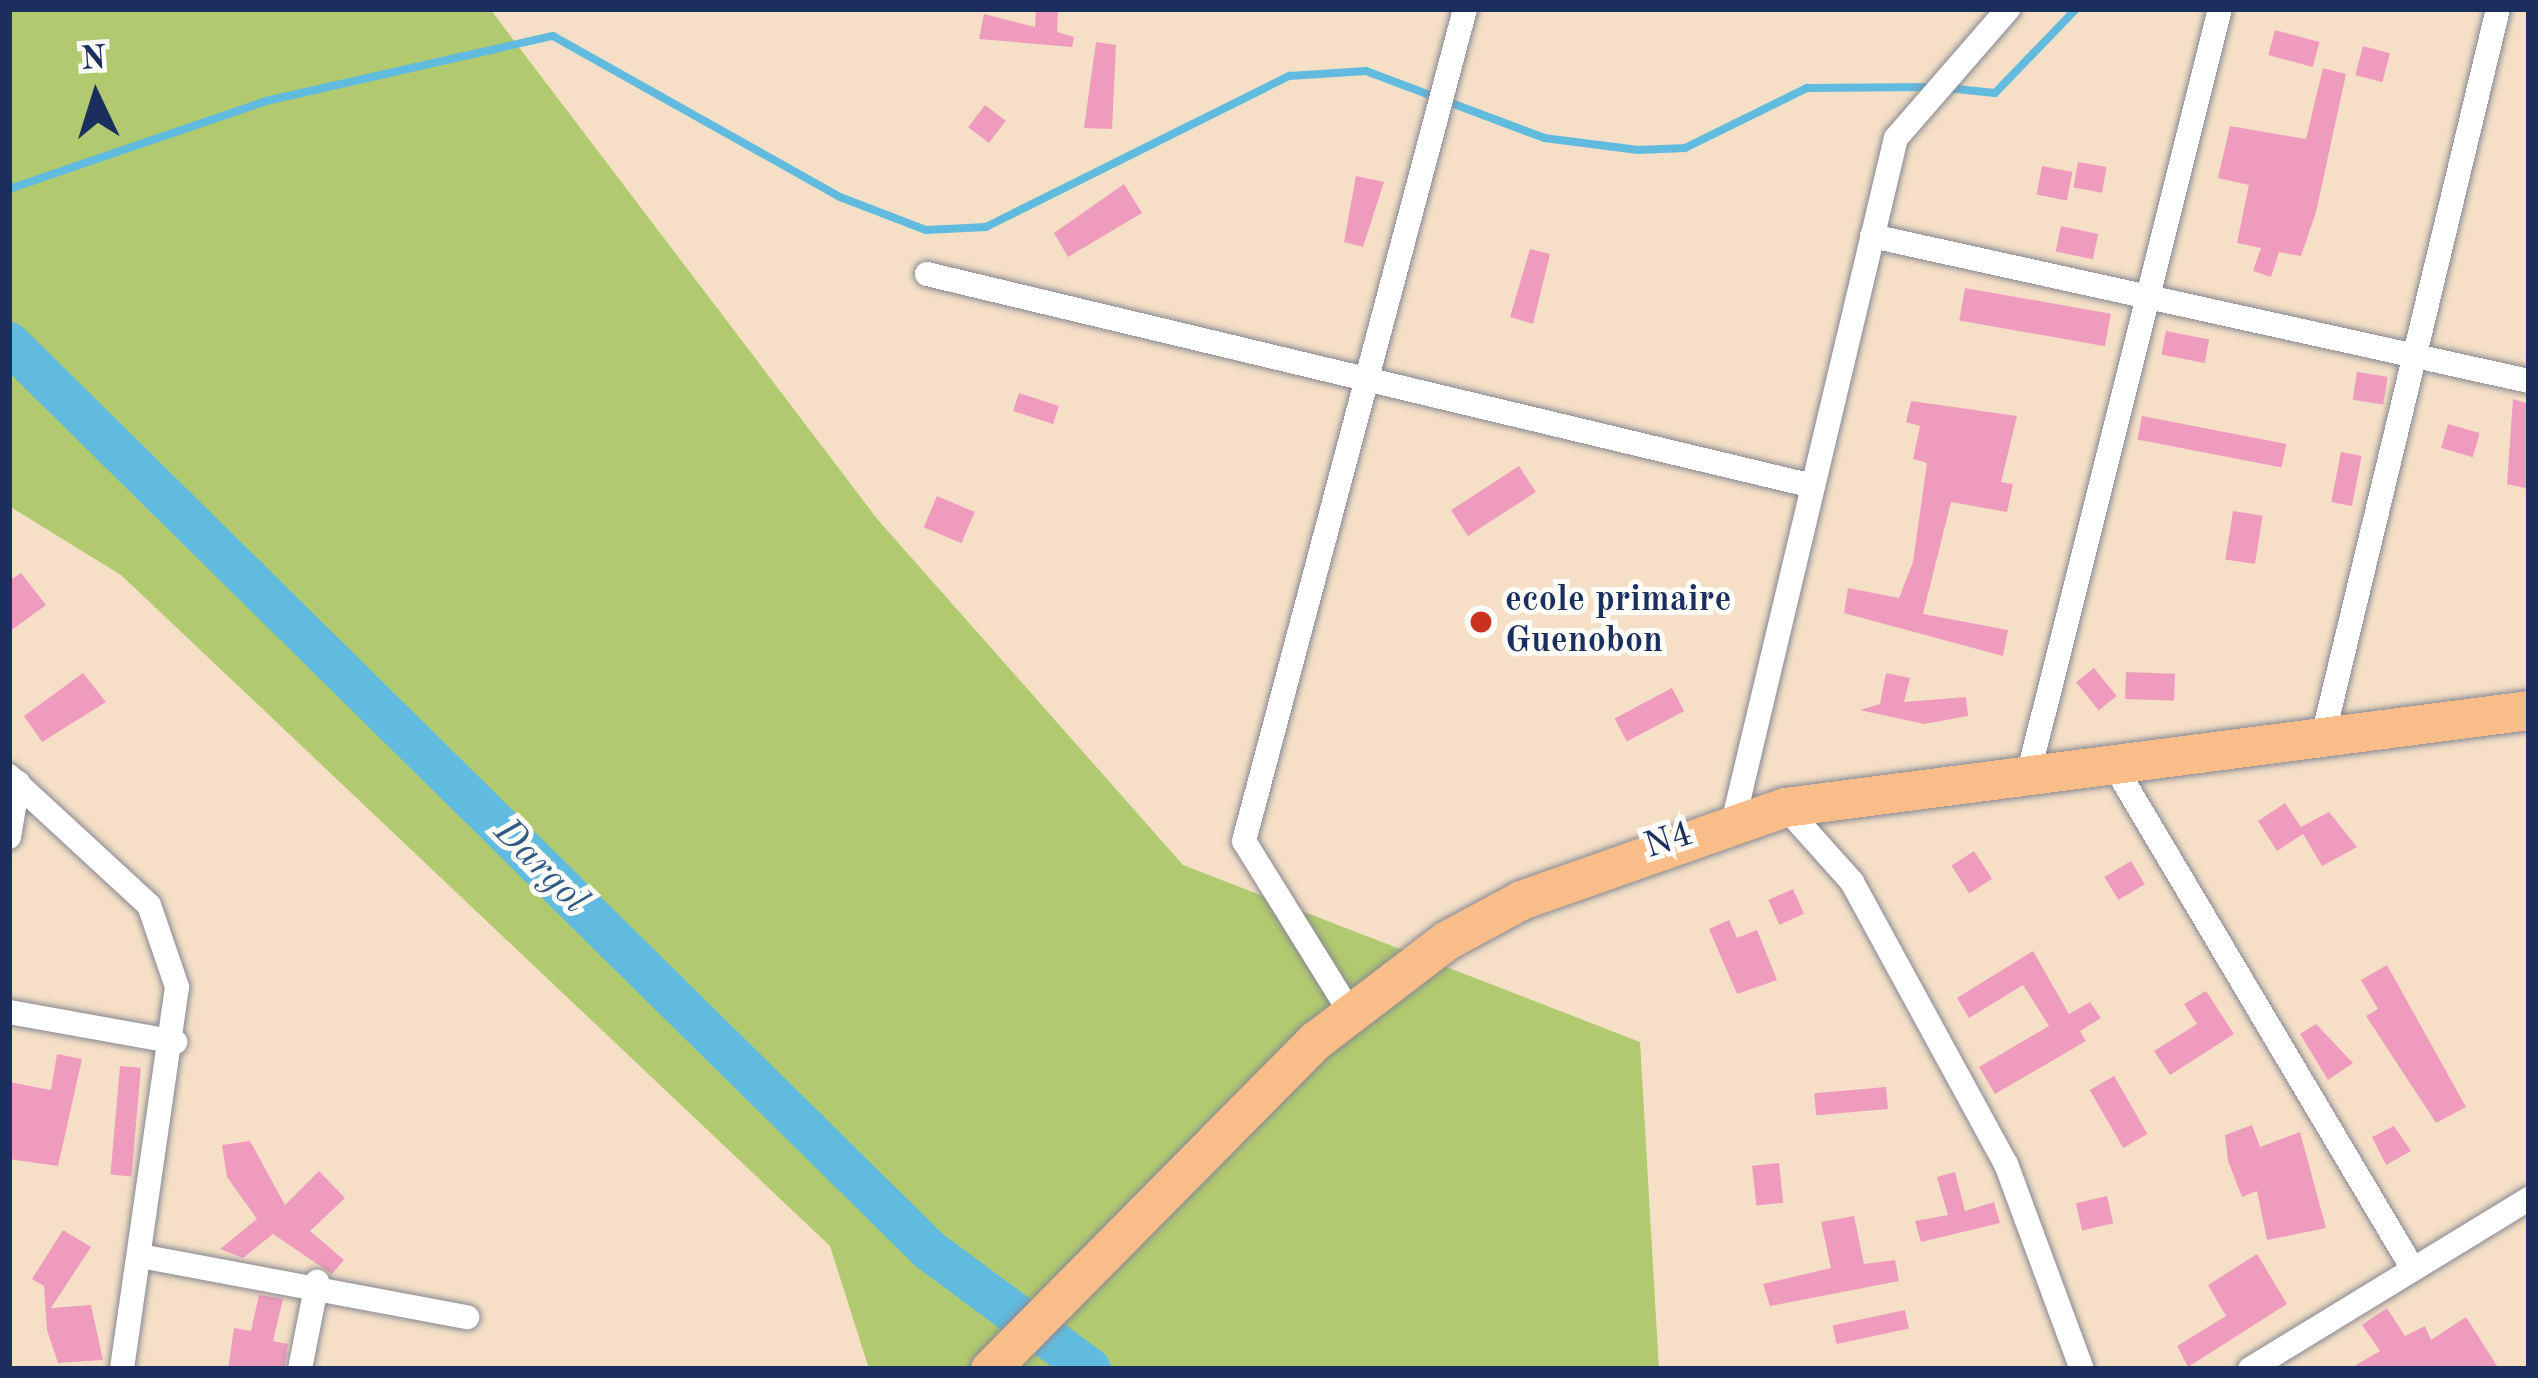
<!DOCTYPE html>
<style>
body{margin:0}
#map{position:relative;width:2538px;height:1378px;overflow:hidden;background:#f5e0c7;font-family:"Old Standard TT",serif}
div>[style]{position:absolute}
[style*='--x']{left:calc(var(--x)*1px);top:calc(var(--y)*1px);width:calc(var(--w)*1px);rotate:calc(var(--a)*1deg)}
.green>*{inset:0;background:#b1ca6f}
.stream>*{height:8px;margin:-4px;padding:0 4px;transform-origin:4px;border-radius:4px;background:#61bbdf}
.river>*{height:42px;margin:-21px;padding:0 21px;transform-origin:21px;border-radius:21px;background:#61bbdf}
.building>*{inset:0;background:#ef9bbd;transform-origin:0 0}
.roads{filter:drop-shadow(0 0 3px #888892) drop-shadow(0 0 3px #888892)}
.minor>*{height:24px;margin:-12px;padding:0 12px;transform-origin:12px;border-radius:12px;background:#fff}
.primary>*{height:39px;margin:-19.5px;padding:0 19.5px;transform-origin:19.5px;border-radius:19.5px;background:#f8bd89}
.dots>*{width:33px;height:33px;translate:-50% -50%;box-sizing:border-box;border:6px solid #fdfcf7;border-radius:50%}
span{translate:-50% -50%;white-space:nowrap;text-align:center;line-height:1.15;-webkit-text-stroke:10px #fdfcf7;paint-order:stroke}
.poi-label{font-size:36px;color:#1b2f5e;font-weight:700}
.left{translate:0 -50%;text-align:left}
.street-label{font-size:36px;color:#1b2f5e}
.water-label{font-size:39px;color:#305985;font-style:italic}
.frame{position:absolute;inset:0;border:12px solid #1b2f5e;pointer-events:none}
.north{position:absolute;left:36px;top:36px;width:120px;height:120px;-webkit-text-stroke:9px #fdfcf7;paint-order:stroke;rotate:356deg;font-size:33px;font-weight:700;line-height:48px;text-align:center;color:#1b2f5e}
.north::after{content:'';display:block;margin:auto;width:42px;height:54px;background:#1b2f5e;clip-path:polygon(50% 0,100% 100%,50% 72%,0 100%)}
</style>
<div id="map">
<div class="green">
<div style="clip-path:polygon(9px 9px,490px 9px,878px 520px,1183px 865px,1640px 1042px,1659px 1369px,869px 1369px,830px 1246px,121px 575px,9px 506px)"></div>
</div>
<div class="stream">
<div style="--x:1947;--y:88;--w:48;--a:5.9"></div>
<div style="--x:1995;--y:93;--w:117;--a:-46"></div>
<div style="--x:9;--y:189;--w:272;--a:-18.9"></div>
<div style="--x:266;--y:101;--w:294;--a:-12.8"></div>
<div style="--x:553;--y:36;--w:329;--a:29.3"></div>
<div style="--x:840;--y:197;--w:92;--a:21"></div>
<div style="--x:926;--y:230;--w:60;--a:-2.9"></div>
<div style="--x:986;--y:227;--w:339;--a:-26.5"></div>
<div style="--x:1289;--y:76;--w:77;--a:-3.7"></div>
<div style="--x:1366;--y:71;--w:190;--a:20.6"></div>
<div style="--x:1544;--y:138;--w:95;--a:7.3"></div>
<div style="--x:1638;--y:150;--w:47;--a:-2.4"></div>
<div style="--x:1685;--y:148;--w:136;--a:-26.2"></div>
<div style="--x:1807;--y:88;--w:125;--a:-0.5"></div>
</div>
<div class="river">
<div style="--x:9;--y:343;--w:1292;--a:44.59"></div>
<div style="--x:929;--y:1250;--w:200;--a:36.5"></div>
</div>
<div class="building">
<div style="clip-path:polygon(1036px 9px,1058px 10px,1057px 32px,1074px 37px,1072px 47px,979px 39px,984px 14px,1035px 27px)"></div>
<div style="left:2275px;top:30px;width:46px;height:26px;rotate:15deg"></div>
<div style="clip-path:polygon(1096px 42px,1116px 45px,1112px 129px,1084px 128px)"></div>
<div style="left:2363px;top:46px;width:28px;height:30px;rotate:15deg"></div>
<div style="clip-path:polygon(2323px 68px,2346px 74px,2316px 212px,2301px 256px,2279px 252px,2271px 277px,2253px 271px,2261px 248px,2237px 243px,2249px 185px,2218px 178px,2230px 126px,2306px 139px)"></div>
<div style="left:985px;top:105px;width:26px;height:28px;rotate:37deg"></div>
<div style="left:2078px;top:162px;width:29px;height:26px;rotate:10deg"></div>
<div style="left:2042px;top:166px;width:31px;height:29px;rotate:11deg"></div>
<div style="clip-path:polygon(1356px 176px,1384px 182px,1363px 247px,1344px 242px)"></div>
<div style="clip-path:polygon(1124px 184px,1142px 213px,1068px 257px,1054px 233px)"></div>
<div style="left:2061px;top:226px;width:38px;height:26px;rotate:12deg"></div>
<div style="clip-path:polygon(1530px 249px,1550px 254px,1533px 324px,1510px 317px)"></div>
<div style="left:1965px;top:288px;width:148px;height:33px;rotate:10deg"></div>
<div style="left:2166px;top:331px;width:44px;height:24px;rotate:11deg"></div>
<div style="left:2357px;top:372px;width:31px;height:28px;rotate:9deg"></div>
<div style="left:1019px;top:393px;width:42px;height:19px;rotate:18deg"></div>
<div style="clip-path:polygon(2513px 399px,2529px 404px,2529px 489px,2507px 484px)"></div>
<div style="clip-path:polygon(1911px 401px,2017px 416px,2001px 482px,2013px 484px,2007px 512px,1951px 502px,1923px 614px,2008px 630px,2003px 656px,1844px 613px,1848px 588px,1899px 598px,1913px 562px,1927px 463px,1913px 459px,1920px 426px,1906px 422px)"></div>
<div style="left:2142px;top:416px;width:147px;height:24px;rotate:11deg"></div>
<div style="left:2448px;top:424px;width:33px;height:25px;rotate:16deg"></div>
<div style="left:2341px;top:452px;width:21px;height:51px;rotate:11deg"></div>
<div style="left:1519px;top:466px;width:31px;height:81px;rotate:57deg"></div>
<div style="left:937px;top:496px;width:41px;height:34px;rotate:23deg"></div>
<div style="left:2233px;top:511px;width:30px;height:49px;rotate:9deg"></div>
<div style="clip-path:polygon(21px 573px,46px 605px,9px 632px,9px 581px)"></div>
<div style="left:2094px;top:668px;width:36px;height:23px;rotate:51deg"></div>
<div style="left:2126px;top:672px;width:49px;height:27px;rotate:2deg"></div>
<div style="clip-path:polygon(83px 673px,106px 702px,42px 742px,24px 716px)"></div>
<div style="clip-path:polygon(1886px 673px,1910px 678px,1904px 702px,1966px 697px,1968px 716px,1924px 724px,1860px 710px,1880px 704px)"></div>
<div style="left:1672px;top:688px;width:26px;height:65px;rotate:62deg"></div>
<div style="clip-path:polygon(2285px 803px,2301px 827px,2329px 812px,2357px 847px,2322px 866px,2303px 834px,2277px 851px,2258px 821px)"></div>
<div style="left:1974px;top:851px;width:33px;height:27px;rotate:57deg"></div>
<div style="left:2131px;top:861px;width:27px;height:31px;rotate:59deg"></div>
<div style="left:1793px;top:889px;width:27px;height:27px;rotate:66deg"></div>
<div style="clip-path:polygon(1729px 920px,1737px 938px,1757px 930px,1777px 980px,1737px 994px,1709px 929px)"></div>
<div style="clip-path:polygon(2033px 951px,2069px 1014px,2090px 1002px,2101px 1018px,2080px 1031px,2086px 1041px,1995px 1094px,1979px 1067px,2049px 1026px,2023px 985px,1969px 1018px,1957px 998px)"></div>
<div style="clip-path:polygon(2387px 965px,2466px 1107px,2436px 1123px,2366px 1016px,2378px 1009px,2361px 980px)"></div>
<div style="clip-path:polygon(2206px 991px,2234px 1034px,2170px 1075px,2154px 1051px,2197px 1024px,2184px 1004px)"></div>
<div style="clip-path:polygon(2316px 1024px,2353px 1063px,2328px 1080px,2300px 1034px)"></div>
<div style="clip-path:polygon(57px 1054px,82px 1059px,58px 1166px,9px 1159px,9px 1082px,51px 1090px)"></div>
<div style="left:120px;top:1066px;width:21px;height:109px;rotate:5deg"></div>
<div style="left:2114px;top:1076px;width:67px;height:28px;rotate:60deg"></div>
<div style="left:1886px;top:1087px;width:22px;height:72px;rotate:85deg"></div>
<div style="clip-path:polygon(2252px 1125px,2260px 1147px,2300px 1132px,2326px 1228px,2267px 1240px,2257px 1191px,2242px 1197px,2228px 1161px,2225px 1135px)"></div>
<div style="clip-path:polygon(2394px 1126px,2411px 1151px,2386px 1165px,2372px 1137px)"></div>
<div style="clip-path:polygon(250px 1141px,285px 1205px,319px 1171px,345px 1198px,310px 1231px,344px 1260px,332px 1274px,273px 1234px,243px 1258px,220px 1249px,257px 1219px,227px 1177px,222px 1145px)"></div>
<div style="left:1779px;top:1163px;width:40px;height:27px;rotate:84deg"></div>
<div style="clip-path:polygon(1955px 1172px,1965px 1211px,1994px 1202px,2000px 1223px,1921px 1242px,1915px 1221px,1948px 1215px,1937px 1177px)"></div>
<div style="left:2107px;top:1196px;width:28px;height:32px;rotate:77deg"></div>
<div style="clip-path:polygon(1854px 1216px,1864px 1264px,1895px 1260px,1899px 1281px,1770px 1306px,1763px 1284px,1831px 1268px,1821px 1222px)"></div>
<div style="clip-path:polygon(63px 1230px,91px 1247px,51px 1308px,91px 1305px,103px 1360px,58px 1363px,47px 1330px,44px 1286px,32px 1279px)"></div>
<div style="clip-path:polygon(2257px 1254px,2287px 1304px,2188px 1367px,2177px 1346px,2226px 1316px,2208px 1285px)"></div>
<div style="clip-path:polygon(259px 1295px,283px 1299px,273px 1341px,288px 1344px,284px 1369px,228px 1369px,234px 1328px,251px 1331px)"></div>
<div style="clip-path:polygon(2387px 1308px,2405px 1336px,2425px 1326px,2431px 1340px,2466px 1317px,2499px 1369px,2349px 1369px,2380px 1351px,2362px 1325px)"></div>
<div style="left:1905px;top:1310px;width:19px;height:74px;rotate:78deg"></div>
</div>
<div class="roads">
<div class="minor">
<div style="--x:1872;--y:236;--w:673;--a:12.45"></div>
<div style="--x:927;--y:274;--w:911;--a:13.46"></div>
<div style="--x:2321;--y:745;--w:757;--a:-76.48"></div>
<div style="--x:2115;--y:767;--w:584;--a:59.31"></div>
<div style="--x:9;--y:776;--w:190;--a:42.7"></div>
<div style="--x:149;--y:905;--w:87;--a:71.1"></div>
<div style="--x:177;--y:987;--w:386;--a:98.2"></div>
<div style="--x:2028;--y:776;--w:791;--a:-75.95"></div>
<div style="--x:1785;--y:807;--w:101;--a:48.2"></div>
<div style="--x:1852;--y:882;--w:321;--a:61.4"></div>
<div style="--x:2006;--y:1164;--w:219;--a:69.7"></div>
<div style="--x:1733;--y:823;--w:704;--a:-76.62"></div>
<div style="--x:1896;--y:138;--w:171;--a:-49"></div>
<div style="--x:9;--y:837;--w:55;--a:-80.5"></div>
<div style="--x:9;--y:1012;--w:169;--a:10.2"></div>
<div style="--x:1350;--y:1012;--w:201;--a:-121.8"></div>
<div style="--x:1244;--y:841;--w:861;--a:-75.12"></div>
<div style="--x:140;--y:1256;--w:333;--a:10.6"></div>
<div style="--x:300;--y:1369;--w:89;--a:-78.9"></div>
<div style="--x:2250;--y:1369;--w:327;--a:-31.4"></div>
</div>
<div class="primary">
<div style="--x:990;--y:1369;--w:463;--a:-45.3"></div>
<div style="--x:1316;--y:1040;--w:165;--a:-37.4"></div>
<div style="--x:1447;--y:940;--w:84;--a:-28.4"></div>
<div style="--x:1521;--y:900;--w:280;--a:-19.4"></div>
<div style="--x:1785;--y:807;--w:750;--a:-7.43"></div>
</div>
</div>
<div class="dots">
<div style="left:1481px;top:622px;background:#c8321e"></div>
</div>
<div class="poi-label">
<span class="left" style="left:1505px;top:622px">ecole primaire<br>Guenobon</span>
</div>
<div class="street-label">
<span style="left:1669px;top:842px;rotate:-18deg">N4</span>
</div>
<div class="water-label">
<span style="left:540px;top:867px;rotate:45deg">Dargol</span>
</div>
<div class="frame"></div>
<div class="north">N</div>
</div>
